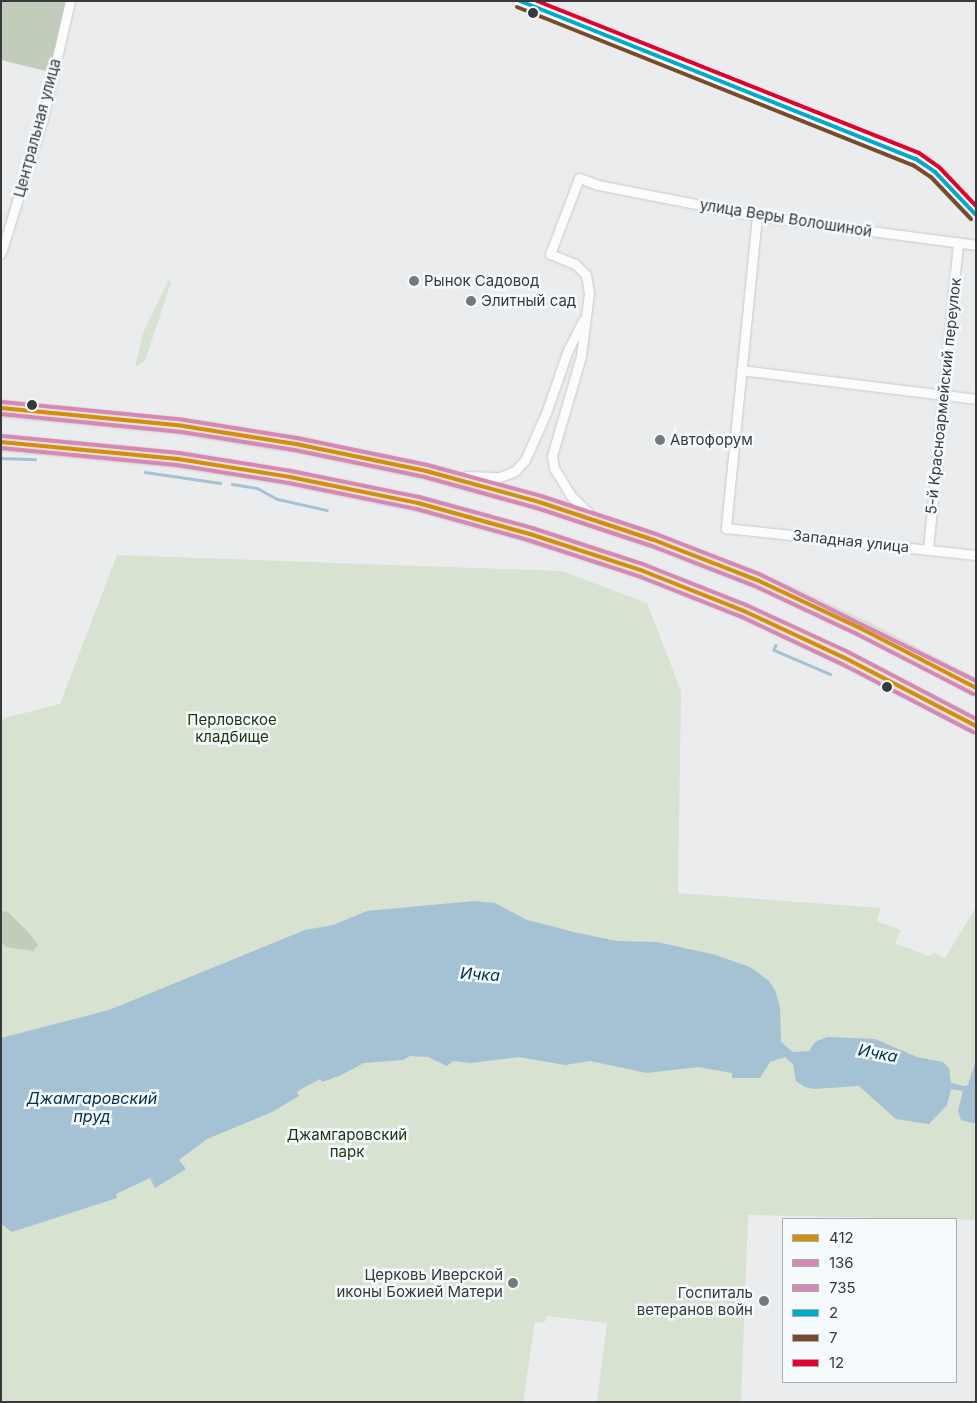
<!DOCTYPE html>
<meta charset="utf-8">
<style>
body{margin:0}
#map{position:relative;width:977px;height:1403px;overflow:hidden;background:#eaecee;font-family:Inter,sans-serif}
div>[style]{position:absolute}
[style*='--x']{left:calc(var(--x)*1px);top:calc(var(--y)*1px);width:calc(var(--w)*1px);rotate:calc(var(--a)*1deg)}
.green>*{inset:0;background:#d7e2d1}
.forest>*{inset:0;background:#c1cdba}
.water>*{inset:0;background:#a5c1d4}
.stream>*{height:2.5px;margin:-1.25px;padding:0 1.25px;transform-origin:1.25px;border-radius:1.25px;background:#a5c1d4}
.roads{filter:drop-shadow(0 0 1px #c7c9cb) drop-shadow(0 0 1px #c7c9cb)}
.minor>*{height:9px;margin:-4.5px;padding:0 4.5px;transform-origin:4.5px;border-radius:4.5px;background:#fcfcfc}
.tertiary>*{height:11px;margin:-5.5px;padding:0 5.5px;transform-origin:5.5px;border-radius:5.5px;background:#fcfcfc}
.trunk>*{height:15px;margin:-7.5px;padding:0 7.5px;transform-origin:7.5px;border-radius:7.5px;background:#e8e0de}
.bus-1>*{height:4px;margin:-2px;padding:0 2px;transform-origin:2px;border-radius:2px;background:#d1900c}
.bus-2>*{height:4px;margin:-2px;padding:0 2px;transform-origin:2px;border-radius:2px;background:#d787b4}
.bus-3>*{height:4px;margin:-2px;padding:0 2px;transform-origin:2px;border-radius:2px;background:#d787b4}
.bus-4>*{height:4px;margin:-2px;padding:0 2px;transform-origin:2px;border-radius:2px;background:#00a9ce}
.bus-5>*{height:4px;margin:-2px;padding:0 2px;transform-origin:2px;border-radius:2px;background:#7a4b2a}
.bus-6>*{height:4px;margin:-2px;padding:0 2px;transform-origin:2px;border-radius:2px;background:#e4002b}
.dots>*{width:14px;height:14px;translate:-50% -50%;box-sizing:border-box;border:2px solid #f5fafd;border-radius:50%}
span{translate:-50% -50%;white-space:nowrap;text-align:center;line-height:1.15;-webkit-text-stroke:5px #f5fafd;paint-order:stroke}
.street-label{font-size:15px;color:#37393a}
.poi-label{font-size:15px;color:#37393a}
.left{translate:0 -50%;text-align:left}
.right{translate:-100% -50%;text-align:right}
.park-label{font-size:15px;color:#1e3208}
.water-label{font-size:16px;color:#00304b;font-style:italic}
.frame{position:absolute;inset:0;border:2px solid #37393a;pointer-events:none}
.legend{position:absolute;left:782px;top:1218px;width:175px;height:165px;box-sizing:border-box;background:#f5fafd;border:1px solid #a9adaf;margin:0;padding:6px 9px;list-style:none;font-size:15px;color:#37393a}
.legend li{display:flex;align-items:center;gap:10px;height:25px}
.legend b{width:25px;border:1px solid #a9adaf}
</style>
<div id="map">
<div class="green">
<div style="clip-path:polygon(168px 281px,171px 282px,145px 361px,135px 367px,143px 333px)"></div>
<div style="clip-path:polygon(117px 555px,562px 571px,647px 603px,681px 691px,678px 893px,881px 908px,877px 921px,901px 930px,895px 943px,928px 956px,935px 953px,945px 958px,976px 907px,976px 1220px,748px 1215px,741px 1402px,597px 1402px,607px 1323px,547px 1316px,544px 1323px,535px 1322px,523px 1402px,1px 1402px,1px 719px,60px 704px)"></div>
</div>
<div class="forest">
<div style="clip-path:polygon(1px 1px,66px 1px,50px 72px,1px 60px)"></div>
<div style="clip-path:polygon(1px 911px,8px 912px,29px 933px,38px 945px,33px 951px,6px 947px,1px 942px)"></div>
</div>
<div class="water">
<div style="clip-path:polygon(474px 901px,495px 903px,527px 920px,578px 933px,617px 941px,657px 942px,712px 954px,750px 967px,768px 980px,775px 990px,780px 1007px,781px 1042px,793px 1052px,809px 1051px,815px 1042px,827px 1037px,875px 1039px,917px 1057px,943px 1062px,949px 1068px,951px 1083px,964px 1086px,968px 1085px,976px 1060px,976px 1124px,961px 1120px,958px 1111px,963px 1091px,951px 1089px,947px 1105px,929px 1124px,915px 1122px,896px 1119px,859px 1086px,814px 1089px,805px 1087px,796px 1081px,793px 1064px,785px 1057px,770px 1062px,760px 1078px,732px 1078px,732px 1073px,698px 1067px,647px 1073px,590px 1061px,565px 1065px,519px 1057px,471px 1063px,453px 1061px,447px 1066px,428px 1057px,410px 1056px,403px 1060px,364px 1063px,339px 1076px,322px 1082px,320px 1079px,303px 1088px,297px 1092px,299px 1096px,272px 1112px,207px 1139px,179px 1160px,186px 1169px,155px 1188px,150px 1178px,116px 1194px,117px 1198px,12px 1232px,1px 1224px,1px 1038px,109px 1010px,305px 930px,333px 925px,367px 911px)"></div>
</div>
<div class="stream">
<div style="--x:1;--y:458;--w:34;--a:2"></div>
<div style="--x:145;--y:472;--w:76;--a:8.3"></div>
<div style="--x:232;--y:484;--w:25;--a:9"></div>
<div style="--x:257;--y:488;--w:24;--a:28"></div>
<div style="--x:278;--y:499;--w:50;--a:12.7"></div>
<div style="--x:776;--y:645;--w:5;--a:112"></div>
<div style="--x:774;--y:650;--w:61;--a:23.2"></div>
</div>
<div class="roads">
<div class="minor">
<div style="--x:757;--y:216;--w:314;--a:95.7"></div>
<div style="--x:726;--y:528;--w:251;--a:6.2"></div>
<div style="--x:1;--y:253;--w:141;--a:-72.7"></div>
<div style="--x:43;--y:118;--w:120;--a:-77"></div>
<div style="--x:741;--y:370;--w:237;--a:7"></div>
<div style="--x:467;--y:476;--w:33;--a:2"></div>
<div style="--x:500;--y:477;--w:16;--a:-22"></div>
<div style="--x:515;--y:471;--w:15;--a:-48"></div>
<div style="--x:525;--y:460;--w:51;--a:-65.9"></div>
<div style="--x:546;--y:413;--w:67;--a:-70.8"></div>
<div style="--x:568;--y:350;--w:34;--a:-63"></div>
<div style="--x:593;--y:517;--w:30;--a:-136"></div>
<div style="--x:571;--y:496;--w:33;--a:-121"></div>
<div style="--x:554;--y:468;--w:12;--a:-99"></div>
<div style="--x:552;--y:456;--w:104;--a:-73.8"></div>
<div style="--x:581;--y:356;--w:64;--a:-82.8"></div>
<div style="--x:589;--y:293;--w:18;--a:-99"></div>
<div style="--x:586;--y:275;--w:16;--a:-135"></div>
<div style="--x:575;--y:264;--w:27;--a:-158"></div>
<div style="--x:550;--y:254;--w:81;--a:-69.1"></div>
<div style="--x:579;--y:178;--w:20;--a:20"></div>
<div style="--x:598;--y:185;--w:162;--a:11"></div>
<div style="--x:757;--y:216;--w:221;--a:7.5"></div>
<div style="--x:928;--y:549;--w:308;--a:-84.4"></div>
</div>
<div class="tertiary">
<div style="--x:519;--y:1;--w:427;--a:21.7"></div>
<div style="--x:916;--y:159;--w:23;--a:34"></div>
<div style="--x:935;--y:172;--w:59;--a:46.4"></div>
</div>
<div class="trunk">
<div style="--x:1;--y:408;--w:183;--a:5.6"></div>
<div style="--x:183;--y:426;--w:114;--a:9.1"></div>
<div style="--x:296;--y:444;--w:133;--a:11.7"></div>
<div style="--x:426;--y:471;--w:117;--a:15.3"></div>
<div style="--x:539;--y:502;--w:121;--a:18.3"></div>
<div style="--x:654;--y:540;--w:110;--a:21.2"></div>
<div style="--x:757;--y:580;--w:114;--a:25"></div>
<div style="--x:860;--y:628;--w:131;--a:27.3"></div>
<div style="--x:1;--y:442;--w:178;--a:5.5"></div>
<div style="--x:178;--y:459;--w:113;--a:9.1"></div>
<div style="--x:290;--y:477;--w:131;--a:11.5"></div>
<div style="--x:418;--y:503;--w:116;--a:15.5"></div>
<div style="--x:530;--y:534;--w:119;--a:18.1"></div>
<div style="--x:643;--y:571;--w:109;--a:21.6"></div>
<div style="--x:744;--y:611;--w:111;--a:25"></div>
<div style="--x:845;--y:658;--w:148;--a:27.4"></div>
</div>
</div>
<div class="bus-1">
<div style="--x:1;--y:408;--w:183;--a:5.6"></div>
<div style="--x:183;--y:426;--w:114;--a:9.1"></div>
<div style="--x:296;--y:444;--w:133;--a:11.7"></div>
<div style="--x:426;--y:471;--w:117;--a:15.3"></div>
<div style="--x:539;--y:502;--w:121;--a:18.3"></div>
<div style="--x:654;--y:540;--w:110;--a:21.2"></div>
<div style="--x:757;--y:580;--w:114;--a:25"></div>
<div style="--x:860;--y:628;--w:131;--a:27.3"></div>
<div style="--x:1;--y:442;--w:178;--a:5.5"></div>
<div style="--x:178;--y:459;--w:113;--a:9.1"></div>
<div style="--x:290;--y:477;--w:131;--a:11.5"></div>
<div style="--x:418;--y:503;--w:116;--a:15.5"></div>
<div style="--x:530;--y:534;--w:119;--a:18.1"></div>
<div style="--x:643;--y:571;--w:109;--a:21.6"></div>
<div style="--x:744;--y:611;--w:111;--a:25"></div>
<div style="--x:845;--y:658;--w:148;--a:27.4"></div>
</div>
<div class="bus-2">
<div style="--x:1;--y:414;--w:182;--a:5.7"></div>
<div style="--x:182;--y:432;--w:114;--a:9.1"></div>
<div style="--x:295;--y:450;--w:133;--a:11.7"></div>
<div style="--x:425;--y:477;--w:116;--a:15.5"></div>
<div style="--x:537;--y:508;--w:121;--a:18.3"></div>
<div style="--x:652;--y:546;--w:110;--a:21.2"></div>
<div style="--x:755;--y:586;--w:113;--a:25.2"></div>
<div style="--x:857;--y:634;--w:131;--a:27.3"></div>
<div style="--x:1;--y:448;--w:177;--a:5.5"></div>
<div style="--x:177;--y:465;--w:113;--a:9.1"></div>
<div style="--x:289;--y:483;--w:131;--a:11.5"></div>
<div style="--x:417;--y:509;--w:115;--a:15.6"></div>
<div style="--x:528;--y:540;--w:119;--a:18.1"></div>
<div style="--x:641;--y:577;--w:109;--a:21.6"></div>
<div style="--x:742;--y:617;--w:110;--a:25.2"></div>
<div style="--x:842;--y:664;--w:148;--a:27.4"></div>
</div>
<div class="bus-3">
<div style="--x:2;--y:402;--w:183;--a:5.6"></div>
<div style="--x:184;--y:420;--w:114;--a:9.1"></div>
<div style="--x:297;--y:438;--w:133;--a:11.7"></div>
<div style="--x:427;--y:465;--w:118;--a:15.2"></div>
<div style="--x:541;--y:496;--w:121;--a:18.3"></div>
<div style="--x:656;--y:534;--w:110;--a:21.2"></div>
<div style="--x:759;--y:574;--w:242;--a:26.2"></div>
<div style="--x:2;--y:436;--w:178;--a:5.5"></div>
<div style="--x:179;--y:453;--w:113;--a:9.1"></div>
<div style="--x:291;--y:471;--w:131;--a:11.5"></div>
<div style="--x:419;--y:497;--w:117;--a:15.3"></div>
<div style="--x:532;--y:528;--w:119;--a:18.1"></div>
<div style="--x:645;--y:565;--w:109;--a:21.6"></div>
<div style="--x:746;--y:605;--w:112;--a:24.7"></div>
<div style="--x:848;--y:652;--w:144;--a:27.6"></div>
</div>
<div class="bus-4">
<div style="--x:520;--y:1;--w:426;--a:21.8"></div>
<div style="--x:916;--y:159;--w:23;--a:34"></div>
<div style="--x:935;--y:172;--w:59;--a:46.4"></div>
</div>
<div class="bus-5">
<div style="--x:517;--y:7;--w:426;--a:21.8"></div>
<div style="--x:913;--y:165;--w:22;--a:34"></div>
<div style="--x:931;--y:177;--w:58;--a:46.4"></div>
</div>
<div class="bus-6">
<div style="--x:537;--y:1;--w:411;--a:21.7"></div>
<div style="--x:919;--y:153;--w:24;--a:35"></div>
<div style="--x:939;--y:167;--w:54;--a:46.5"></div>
</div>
<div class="dots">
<div style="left:533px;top:13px;background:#37393a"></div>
<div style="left:414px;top:281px;background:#767879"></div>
<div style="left:471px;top:301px;background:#767879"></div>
<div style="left:32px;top:405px;background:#37393a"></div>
<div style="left:660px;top:440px;background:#767879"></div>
<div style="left:887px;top:687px;background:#37393a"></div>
<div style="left:513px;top:1283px;background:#767879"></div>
<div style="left:764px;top:1301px;background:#767879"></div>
</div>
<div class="street-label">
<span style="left:37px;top:128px;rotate:-75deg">Центральная улица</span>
<span style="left:786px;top:218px;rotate:9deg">улица Веры Волошиной</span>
<span style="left:943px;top:396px;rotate:-84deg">5-й Красноармейский переулок</span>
<span style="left:851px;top:541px;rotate:6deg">Западная улица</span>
</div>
<div class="poi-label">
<span class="left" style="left:424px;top:281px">Рынок Садовод</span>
<span class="left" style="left:481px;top:301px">Элитный сад</span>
<span class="left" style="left:670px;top:440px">Автофорум</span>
<span class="right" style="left:503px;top:1283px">Церковь Иверской<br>иконы Божией Матери</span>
<span class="right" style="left:753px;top:1301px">Госпиталь<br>ветеранов войн</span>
</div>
<div class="park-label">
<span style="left:232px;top:728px">Перловское<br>кладбище</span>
<span style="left:347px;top:1143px">Джамгаровский<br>парк</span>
</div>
<div class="water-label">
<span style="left:480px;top:974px;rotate:4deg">Ичка</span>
<span style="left:878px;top:1053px;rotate:11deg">Ичка</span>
<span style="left:92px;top:1107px">Джамгаровский<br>пруд</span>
</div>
<div class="frame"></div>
<ul class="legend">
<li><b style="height:6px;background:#d1900c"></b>412</li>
<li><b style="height:6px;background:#d787b4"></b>136</li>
<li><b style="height:6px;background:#d787b4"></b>735</li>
<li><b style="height:6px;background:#00a9ce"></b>2</li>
<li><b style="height:6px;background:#7a4b2a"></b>7</li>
<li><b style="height:6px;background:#e4002b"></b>12</li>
</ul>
</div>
